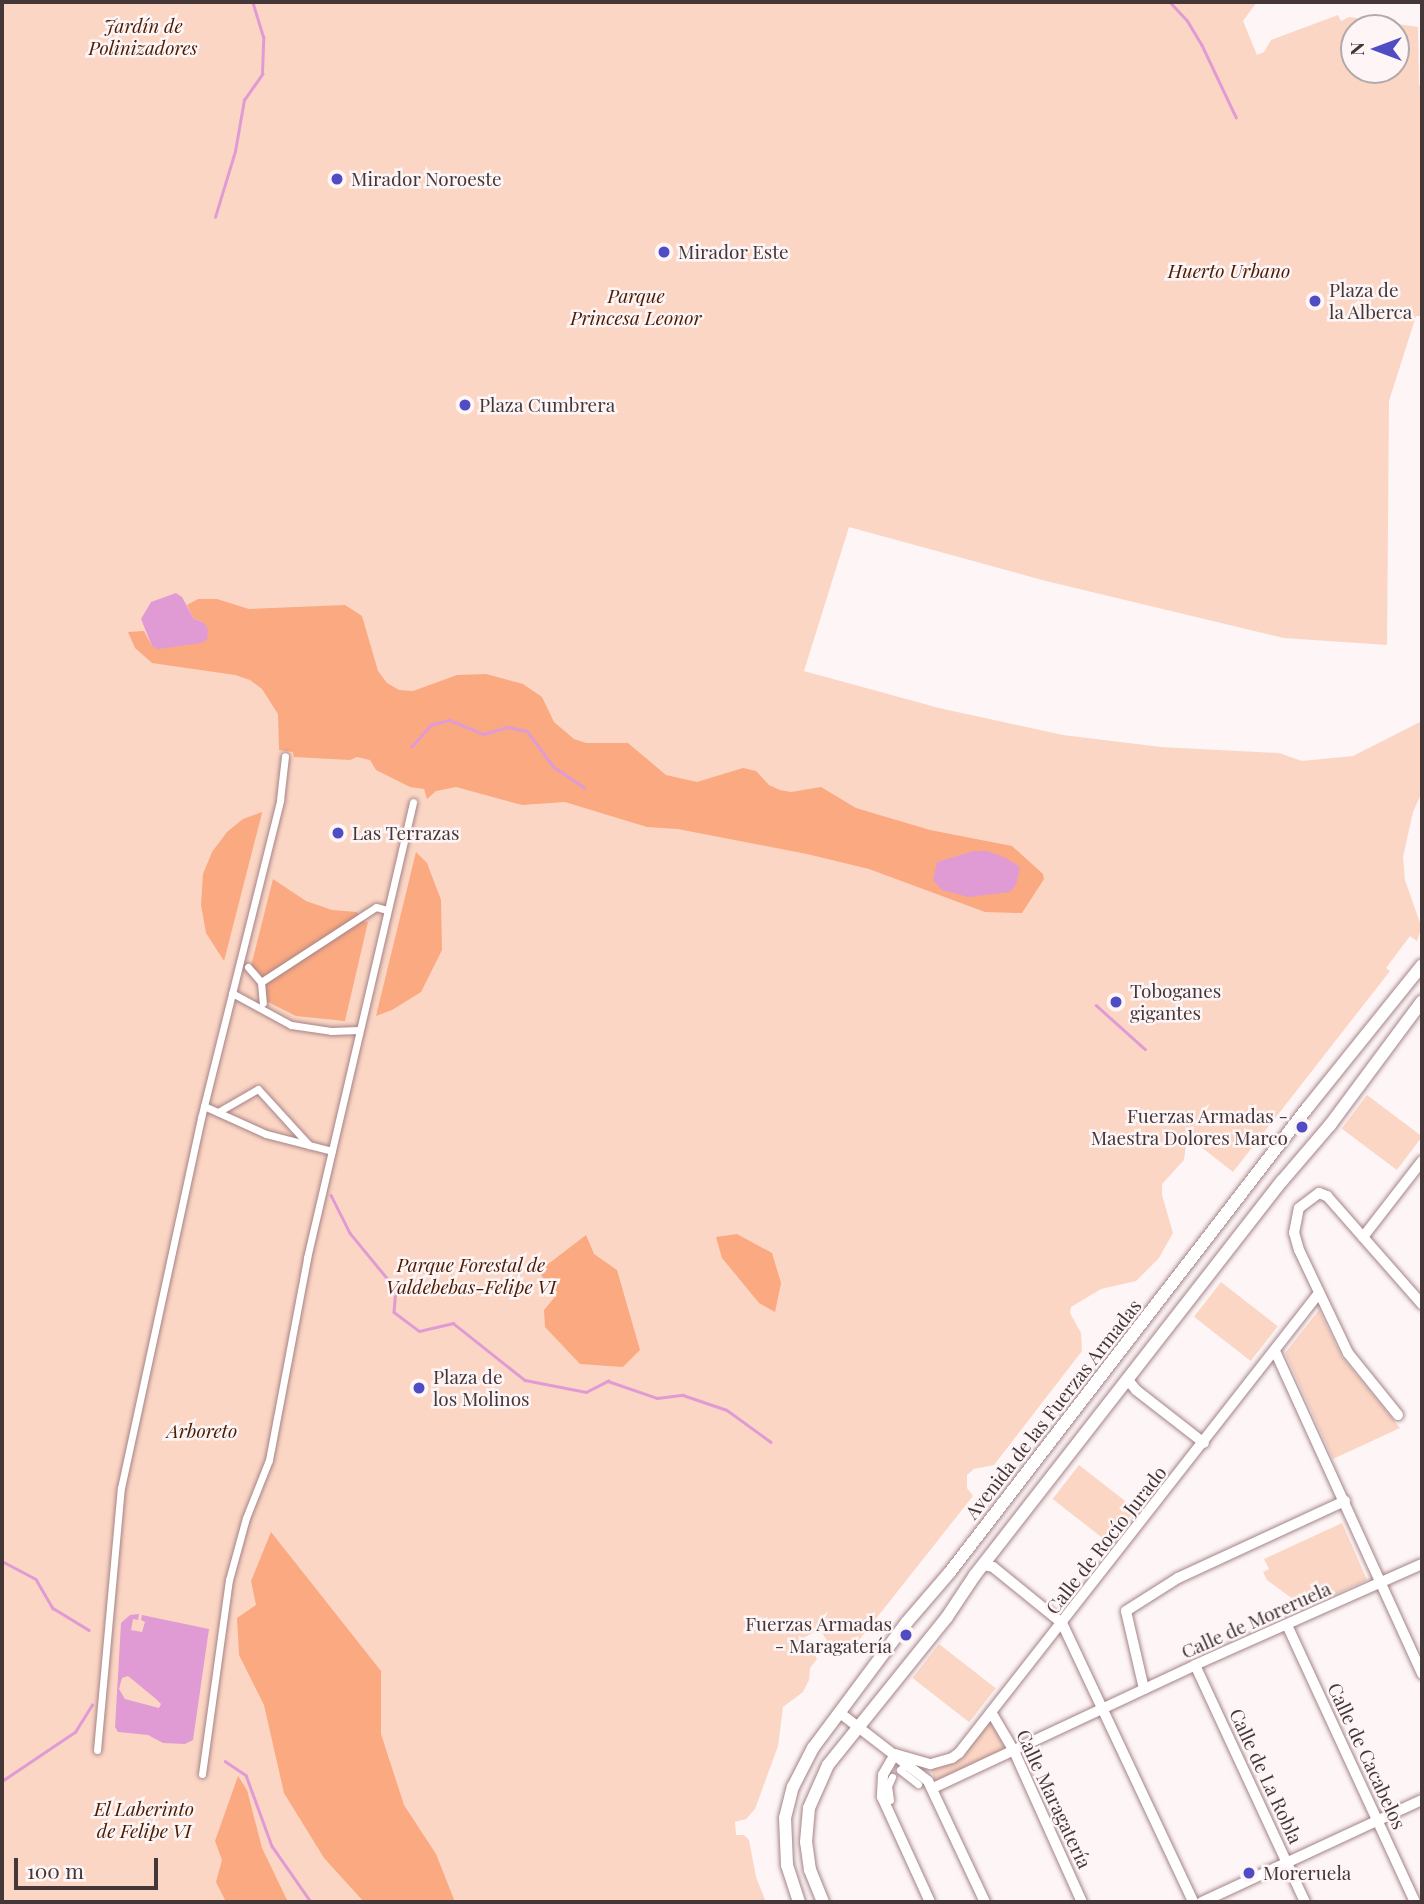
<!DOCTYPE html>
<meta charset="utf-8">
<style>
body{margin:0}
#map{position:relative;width:1424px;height:1904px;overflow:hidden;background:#fdf5f6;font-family:"Playfair Display",serif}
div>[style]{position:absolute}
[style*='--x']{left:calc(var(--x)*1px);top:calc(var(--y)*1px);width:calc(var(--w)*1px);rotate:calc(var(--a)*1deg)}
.green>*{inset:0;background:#fcd6c4;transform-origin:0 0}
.forest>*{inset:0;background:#faa981}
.water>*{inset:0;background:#e19bd4}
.stream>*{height:2.5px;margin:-1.25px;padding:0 1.25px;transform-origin:1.25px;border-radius:1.25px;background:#e19bd4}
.roads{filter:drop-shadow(0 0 2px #a58387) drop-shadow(0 0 2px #a58387)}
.pedestrian>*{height:7px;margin:-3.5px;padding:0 3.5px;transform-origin:3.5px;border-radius:3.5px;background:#fff}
.minor>*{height:10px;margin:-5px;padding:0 5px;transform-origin:5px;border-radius:5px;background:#fff}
.tertiary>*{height:12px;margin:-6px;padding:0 6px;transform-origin:6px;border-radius:6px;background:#fff}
.dots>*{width:19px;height:19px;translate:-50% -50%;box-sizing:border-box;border:4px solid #fdf5f6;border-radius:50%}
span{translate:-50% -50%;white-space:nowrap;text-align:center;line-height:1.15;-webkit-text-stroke:5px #fdf5f6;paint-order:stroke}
.park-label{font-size:19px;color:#4b1a00;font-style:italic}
.poi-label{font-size:19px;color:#453638}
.left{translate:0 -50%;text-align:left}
.right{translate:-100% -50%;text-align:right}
.street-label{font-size:19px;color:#453638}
.frame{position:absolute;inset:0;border:4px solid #453638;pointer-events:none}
.north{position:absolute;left:1340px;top:14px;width:70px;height:70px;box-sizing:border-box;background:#fdf5f6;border:2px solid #b3a9aa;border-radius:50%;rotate:270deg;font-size:19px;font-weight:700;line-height:28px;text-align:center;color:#453638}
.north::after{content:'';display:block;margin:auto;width:24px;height:32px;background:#504dc4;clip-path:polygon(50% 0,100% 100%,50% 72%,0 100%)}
.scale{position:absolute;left:14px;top:1858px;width:144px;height:32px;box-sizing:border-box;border:4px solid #453638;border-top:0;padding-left:9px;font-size:21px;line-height:24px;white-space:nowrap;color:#453638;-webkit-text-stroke:5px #fdf5f6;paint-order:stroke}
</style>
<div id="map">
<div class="green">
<div style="clip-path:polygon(evenodd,2px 2px,1257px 2px,1243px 21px,1257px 55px,1264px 52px,1271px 40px,1338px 15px,1341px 21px,1349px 17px,1418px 27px,1419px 85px,1422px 85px,1422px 316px,1416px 316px,1389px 401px,1387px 645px,1284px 638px,1046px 581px,849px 527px,804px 671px,939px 708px,1063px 735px,1161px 747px,1279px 753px,1302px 761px,1353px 756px,1422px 721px,1422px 792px,1413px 812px,1403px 857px,1405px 880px,1420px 923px,1420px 932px,1417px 941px,1410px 936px,1386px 968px,1390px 971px,1233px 1172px,1187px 1136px,1184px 1160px,1162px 1184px,1162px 1195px,1173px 1233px,1159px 1258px,1136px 1281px,1101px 1289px,1071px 1307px,1070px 1313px,1081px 1333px,1082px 1351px,994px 1465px,974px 1469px,967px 1475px,967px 1488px,973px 1496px,852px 1649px,834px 1650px,822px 1655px,818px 1647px,827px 1640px,819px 1629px,797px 1642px,806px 1656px,813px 1651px,817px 1659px,810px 1668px,809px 1680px,803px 1692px,783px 1707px,778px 1746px,755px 1809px,746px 1819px,735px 1822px,736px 1835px,744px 1835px,749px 1840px,756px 1877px,766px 1902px,2px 1902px,2px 2px,1354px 28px,1396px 28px,1396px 70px,1354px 70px,1354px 28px)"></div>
<div style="left:1367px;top:1095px;width:69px;height:42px;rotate:37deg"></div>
<div style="left:1221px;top:1282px;width:72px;height:44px;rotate:38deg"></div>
<div style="clip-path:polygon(1319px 1310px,1342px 1357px,1400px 1428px,1333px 1459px,1285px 1353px)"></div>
<div style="left:1079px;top:1465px;width:72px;height:43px;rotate:38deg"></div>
<div style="clip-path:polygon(1342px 1523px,1367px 1580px,1305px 1608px,1267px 1580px,1263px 1572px,1269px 1569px,1264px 1559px)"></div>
<div style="left:939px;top:1644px;width:72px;height:43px;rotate:38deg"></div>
<div style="clip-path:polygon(988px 1723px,995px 1724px,1005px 1750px,937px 1781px,935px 1779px,930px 1767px,962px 1758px)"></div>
</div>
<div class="forest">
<div style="clip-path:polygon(198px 599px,217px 599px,249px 609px,345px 605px,362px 616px,378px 671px,387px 683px,399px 690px,413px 691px,457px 675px,486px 674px,523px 684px,542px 697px,554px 722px,574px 739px,586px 743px,628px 743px,666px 775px,697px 782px,743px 768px,756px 771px,769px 785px,780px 790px,791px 792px,821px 787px,856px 808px,930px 830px,1012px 846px,1043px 874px,1044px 879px,1022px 913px,985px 912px,869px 869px,807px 854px,678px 829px,647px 827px,565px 802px,522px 805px,456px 787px,436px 791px,427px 799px,424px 789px,410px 787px,376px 770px,370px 760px,357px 757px,350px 760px,294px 757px,293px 752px,279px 750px,278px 714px,262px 689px,250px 680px,235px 675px,152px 663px,135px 648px,128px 632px,144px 631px,152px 646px,203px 622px,194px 619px,187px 605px)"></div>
<div style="clip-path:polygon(262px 812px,262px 813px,224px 961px,206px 933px,201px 905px,203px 874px,212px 852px,227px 832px,243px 819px)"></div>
<div style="clip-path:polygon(416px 852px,427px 863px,441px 900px,442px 950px,421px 992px,392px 1010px,376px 1016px)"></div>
<div style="clip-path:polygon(273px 879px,306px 901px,332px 910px,357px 912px,362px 921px,368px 922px,345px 1021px,296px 1016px,266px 1001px,266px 984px,258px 971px,251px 966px)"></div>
<div style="clip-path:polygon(737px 1234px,772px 1253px,781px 1283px,775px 1312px,759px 1303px,722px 1258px,716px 1237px)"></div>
<div style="clip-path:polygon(586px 1235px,594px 1254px,617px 1270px,640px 1350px,623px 1367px,580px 1364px,545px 1327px,544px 1310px,554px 1298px,539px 1271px)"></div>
<div style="clip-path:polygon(271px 1532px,381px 1671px,381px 1734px,404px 1805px,436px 1854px,455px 1902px,364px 1902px,324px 1858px,284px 1793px,264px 1705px,239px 1655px,237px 1618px,256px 1605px,251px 1581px)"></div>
<div style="clip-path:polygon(238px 1776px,247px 1790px,262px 1848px,288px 1902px,226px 1902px,216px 1882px,222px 1860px,215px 1841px)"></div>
</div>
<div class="water">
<div style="clip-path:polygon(176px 593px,182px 597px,194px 619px,203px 622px,208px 629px,207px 640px,201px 643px,158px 649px,152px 646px,141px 619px,151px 602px)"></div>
<div style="clip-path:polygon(974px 851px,987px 851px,1004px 857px,1020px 867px,1016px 885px,1010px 892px,968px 897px,942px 890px,933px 880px,937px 862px)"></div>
<div style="clip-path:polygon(evenodd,139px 1614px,138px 1620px,133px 1619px,131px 1630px,142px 1632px,145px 1622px,141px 1620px,142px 1615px,209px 1629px,193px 1740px,185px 1744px,163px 1743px,148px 1735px,118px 1732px,115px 1727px,121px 1623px,130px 1615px,139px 1614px,128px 1676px,156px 1699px,161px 1704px,159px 1708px,125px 1699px,119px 1689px,122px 1678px,128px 1676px)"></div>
</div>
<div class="stream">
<div style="--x:1170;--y:2;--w:25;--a:47"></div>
<div style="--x:1187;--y:20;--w:29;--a:59"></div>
<div style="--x:1202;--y:45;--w:80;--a:64.7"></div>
<div style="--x:215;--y:217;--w:69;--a:-73.1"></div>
<div style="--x:235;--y:151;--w:52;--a:-80"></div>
<div style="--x:244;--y:100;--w:32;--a:-55"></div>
<div style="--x:262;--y:74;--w:37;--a:-88"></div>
<div style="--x:263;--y:37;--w:37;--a:-107"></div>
<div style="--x:411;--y:747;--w:30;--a:-48"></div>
<div style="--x:431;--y:725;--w:19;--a:-16"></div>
<div style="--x:449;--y:720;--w:38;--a:22"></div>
<div style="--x:484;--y:734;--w:24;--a:-17"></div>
<div style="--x:507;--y:727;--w:20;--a:11"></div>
<div style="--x:527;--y:731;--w:45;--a:53.1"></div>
<div style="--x:554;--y:767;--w:37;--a:34"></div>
<div style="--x:1096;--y:1005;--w:66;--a:41.9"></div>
<div style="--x:331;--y:1195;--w:42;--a:63.4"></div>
<div style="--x:350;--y:1233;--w:72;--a:50.6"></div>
<div style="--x:396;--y:1289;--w:23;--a:95"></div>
<div style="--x:394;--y:1312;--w:31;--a:37"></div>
<div style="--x:419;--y:1331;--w:35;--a:-13"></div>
<div style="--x:453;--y:1323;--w:92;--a:38.4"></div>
<div style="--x:525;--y:1380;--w:62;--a:11.1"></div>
<div style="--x:586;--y:1392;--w:25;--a:-27"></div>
<div style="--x:608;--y:1381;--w:52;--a:19.1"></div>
<div style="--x:657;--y:1398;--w:26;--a:-7"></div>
<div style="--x:683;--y:1395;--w:46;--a:18.8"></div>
<div style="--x:727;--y:1410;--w:54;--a:36"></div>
<div style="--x:2;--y:1561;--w:38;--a:28"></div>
<div style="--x:36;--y:1579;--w:34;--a:60"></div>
<div style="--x:53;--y:1608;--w:42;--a:31.4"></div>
<div style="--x:225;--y:1761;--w:25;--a:34"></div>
<div style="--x:246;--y:1775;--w:76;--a:69.9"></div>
<div style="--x:272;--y:1846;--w:68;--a:55.1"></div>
<div style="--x:2;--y:1781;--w:88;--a:-33.9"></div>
<div style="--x:75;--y:1732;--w:32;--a:-58"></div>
</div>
<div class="roads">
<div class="pedestrian">
<div style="--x:248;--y:967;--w:20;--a:49"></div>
<div style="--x:261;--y:982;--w:21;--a:85"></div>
<div style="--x:261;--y:982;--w:137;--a:-33.1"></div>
<div style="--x:376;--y:907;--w:11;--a:15"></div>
<div style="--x:232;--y:993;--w:67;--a:28.5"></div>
<div style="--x:291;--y:1025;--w:40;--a:8.5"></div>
<div style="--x:331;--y:1031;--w:28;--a:-2"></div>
<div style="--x:204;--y:1106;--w:68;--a:24.3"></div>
<div style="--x:266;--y:1134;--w:68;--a:14.4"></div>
<div style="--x:218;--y:1112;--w:46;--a:-29.9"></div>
<div style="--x:258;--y:1089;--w:76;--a:47.7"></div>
<div style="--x:97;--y:1750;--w:263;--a:-84.8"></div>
<div style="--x:121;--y:1488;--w:379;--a:-77.8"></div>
<div style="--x:201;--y:1118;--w:328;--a:-76"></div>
<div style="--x:280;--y:800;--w:44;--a:-83.5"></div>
<div style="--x:903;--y:1767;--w:4;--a:135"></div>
<div style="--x:900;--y:1770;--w:23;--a:38"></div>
<div style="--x:202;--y:1774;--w:196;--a:-82.1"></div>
<div style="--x:229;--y:1580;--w:64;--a:-74.7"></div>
<div style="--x:246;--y:1518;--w:62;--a:-68.4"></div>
<div style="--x:269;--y:1460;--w:206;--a:-79.3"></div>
<div style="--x:307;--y:1258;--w:468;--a:-76.9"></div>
<div style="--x:890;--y:1800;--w:14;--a:-98"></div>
<div style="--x:888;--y:1786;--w:10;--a:-66"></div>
</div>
<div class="minor">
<div style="--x:1363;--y:1237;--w:96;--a:-52.2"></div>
<div style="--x:1275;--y:1351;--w:355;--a:65.5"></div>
<div style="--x:1128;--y:1380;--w:13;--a:51"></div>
<div style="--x:1136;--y:1390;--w:86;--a:37.9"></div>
<div style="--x:1398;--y:1415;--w:80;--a:-128.9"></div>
<div style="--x:1348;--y:1353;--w:114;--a:-115.4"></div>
<div style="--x:1299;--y:1250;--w:18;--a:-106"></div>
<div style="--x:1294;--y:1233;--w:25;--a:-79"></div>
<div style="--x:1299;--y:1208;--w:25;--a:-37"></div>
<div style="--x:1319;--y:1193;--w:9;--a:21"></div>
<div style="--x:1327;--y:1196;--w:144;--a:48.7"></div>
<div style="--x:983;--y:1565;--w:10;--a:11"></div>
<div style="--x:993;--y:1567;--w:89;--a:39.1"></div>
<div style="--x:1062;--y:1623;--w:308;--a:64.8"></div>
<div style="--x:1287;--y:1625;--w:305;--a:65.2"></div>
<div style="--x:1195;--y:1665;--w:261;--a:65.1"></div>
<div style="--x:1144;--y:1689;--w:80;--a:-103"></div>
<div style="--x:1126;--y:1611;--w:62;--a:-32.4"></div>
<div style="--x:1178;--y:1578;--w:184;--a:-24.8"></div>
<div style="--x:991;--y:1712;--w:45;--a:59.5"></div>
<div style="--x:1014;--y:1751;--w:166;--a:65.8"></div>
<div style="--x:840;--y:1713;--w:111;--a:37.7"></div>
<div style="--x:928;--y:1781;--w:134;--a:64.8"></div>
<div style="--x:895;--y:1754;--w:37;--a:16"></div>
<div style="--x:931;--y:1764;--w:22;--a:-16"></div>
<div style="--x:952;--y:1758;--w:9;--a:-36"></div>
<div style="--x:959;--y:1753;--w:584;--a:-51.95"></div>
<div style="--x:895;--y:1754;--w:24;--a:120"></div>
<div style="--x:883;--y:1775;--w:22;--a:93"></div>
<div style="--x:882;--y:1797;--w:115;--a:65.4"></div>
<div style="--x:933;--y:1788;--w:289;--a:-25.1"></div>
<div style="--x:1195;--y:1665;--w:248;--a:-24"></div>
<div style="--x:1202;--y:1902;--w:242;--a:-24.9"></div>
</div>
<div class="tertiary">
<div style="--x:799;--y:1902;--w:39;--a:-108"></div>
<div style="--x:787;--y:1865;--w:47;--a:-92.4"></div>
<div style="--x:785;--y:1818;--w:32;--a:-76"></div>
<div style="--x:793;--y:1787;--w:44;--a:-62.9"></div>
<div style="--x:813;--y:1748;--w:157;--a:-53.3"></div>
<div style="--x:907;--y:1622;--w:66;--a:-49.3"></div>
<div style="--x:950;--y:1572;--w:587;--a:-52.41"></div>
<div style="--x:1308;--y:1107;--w:182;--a:-51.2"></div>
<div style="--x:823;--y:1902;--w:35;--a:-112"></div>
<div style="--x:810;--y:1870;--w:28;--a:-98"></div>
<div style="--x:806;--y:1842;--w:34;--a:-85"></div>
<div style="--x:809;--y:1808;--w:47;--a:-66.2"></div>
<div style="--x:828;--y:1765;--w:190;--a:-51.2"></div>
<div style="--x:947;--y:1617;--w:50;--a:-56.3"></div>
<div style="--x:975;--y:1575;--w:499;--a:-52.1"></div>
<div style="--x:1282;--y:1181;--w:74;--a:-49.4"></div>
<div style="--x:1330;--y:1125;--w:154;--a:-53.4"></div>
</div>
</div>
<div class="dots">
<div style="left:337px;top:179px;background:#504dc4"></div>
<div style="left:664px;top:252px;background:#504dc4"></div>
<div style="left:1315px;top:301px;background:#504dc4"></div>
<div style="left:465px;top:405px;background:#504dc4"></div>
<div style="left:338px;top:833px;background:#504dc4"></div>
<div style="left:1116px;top:1002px;background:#504dc4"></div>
<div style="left:1302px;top:1127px;background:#504dc4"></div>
<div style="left:419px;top:1388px;background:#504dc4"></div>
<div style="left:906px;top:1635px;background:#504dc4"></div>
<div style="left:1249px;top:1873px;background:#504dc4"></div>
</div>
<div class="park-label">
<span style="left:143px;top:37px">Jardín de<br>Polinizadores</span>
<span style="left:1229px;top:271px">Huerto Urbano</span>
<span style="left:636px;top:307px">Parque<br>Princesa Leonor</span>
<span style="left:471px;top:1276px">Parque Forestal de<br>Valdebebas-Felipe VI</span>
<span style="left:202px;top:1431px">Arboreto</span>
<span style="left:144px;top:1820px">El Laberinto<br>de Felipe VI</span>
</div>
<div class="poi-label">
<span class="left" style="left:351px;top:179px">Mirador Noroeste</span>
<span class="left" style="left:678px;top:252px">Mirador Este</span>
<span class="left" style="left:1329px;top:301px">Plaza de<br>la Alberca</span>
<span class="left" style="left:479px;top:405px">Plaza Cumbrera</span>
<span class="left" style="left:352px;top:833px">Las Terrazas</span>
<span class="left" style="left:1130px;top:1002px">Toboganes<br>gigantes</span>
<span class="right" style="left:1288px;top:1127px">Fuerzas Armadas -<br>Maestra Dolores Marco</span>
<span class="left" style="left:433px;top:1388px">Plaza de<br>los Molinos</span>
<span class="right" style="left:892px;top:1635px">Fuerzas Armadas<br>- Maragatería</span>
<span class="left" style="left:1263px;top:1873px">Moreruela</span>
</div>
<div class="street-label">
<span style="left:1053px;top:1409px;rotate:-52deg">Avenida de las Fuerzas Armadas</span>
<span style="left:1106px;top:1540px;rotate:-52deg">Calle de Rocío Jurado</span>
<span style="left:1256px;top:1620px;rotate:-24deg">Calle de Moreruela</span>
<span style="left:1367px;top:1756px;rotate:65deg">Calle de Cacabelos</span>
<span style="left:1266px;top:1776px;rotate:65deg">Calle de La Robla</span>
<span style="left:1054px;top:1799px;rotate:65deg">Calle Maragatería</span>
</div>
<div class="frame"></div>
<div class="north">N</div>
<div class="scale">100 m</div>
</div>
